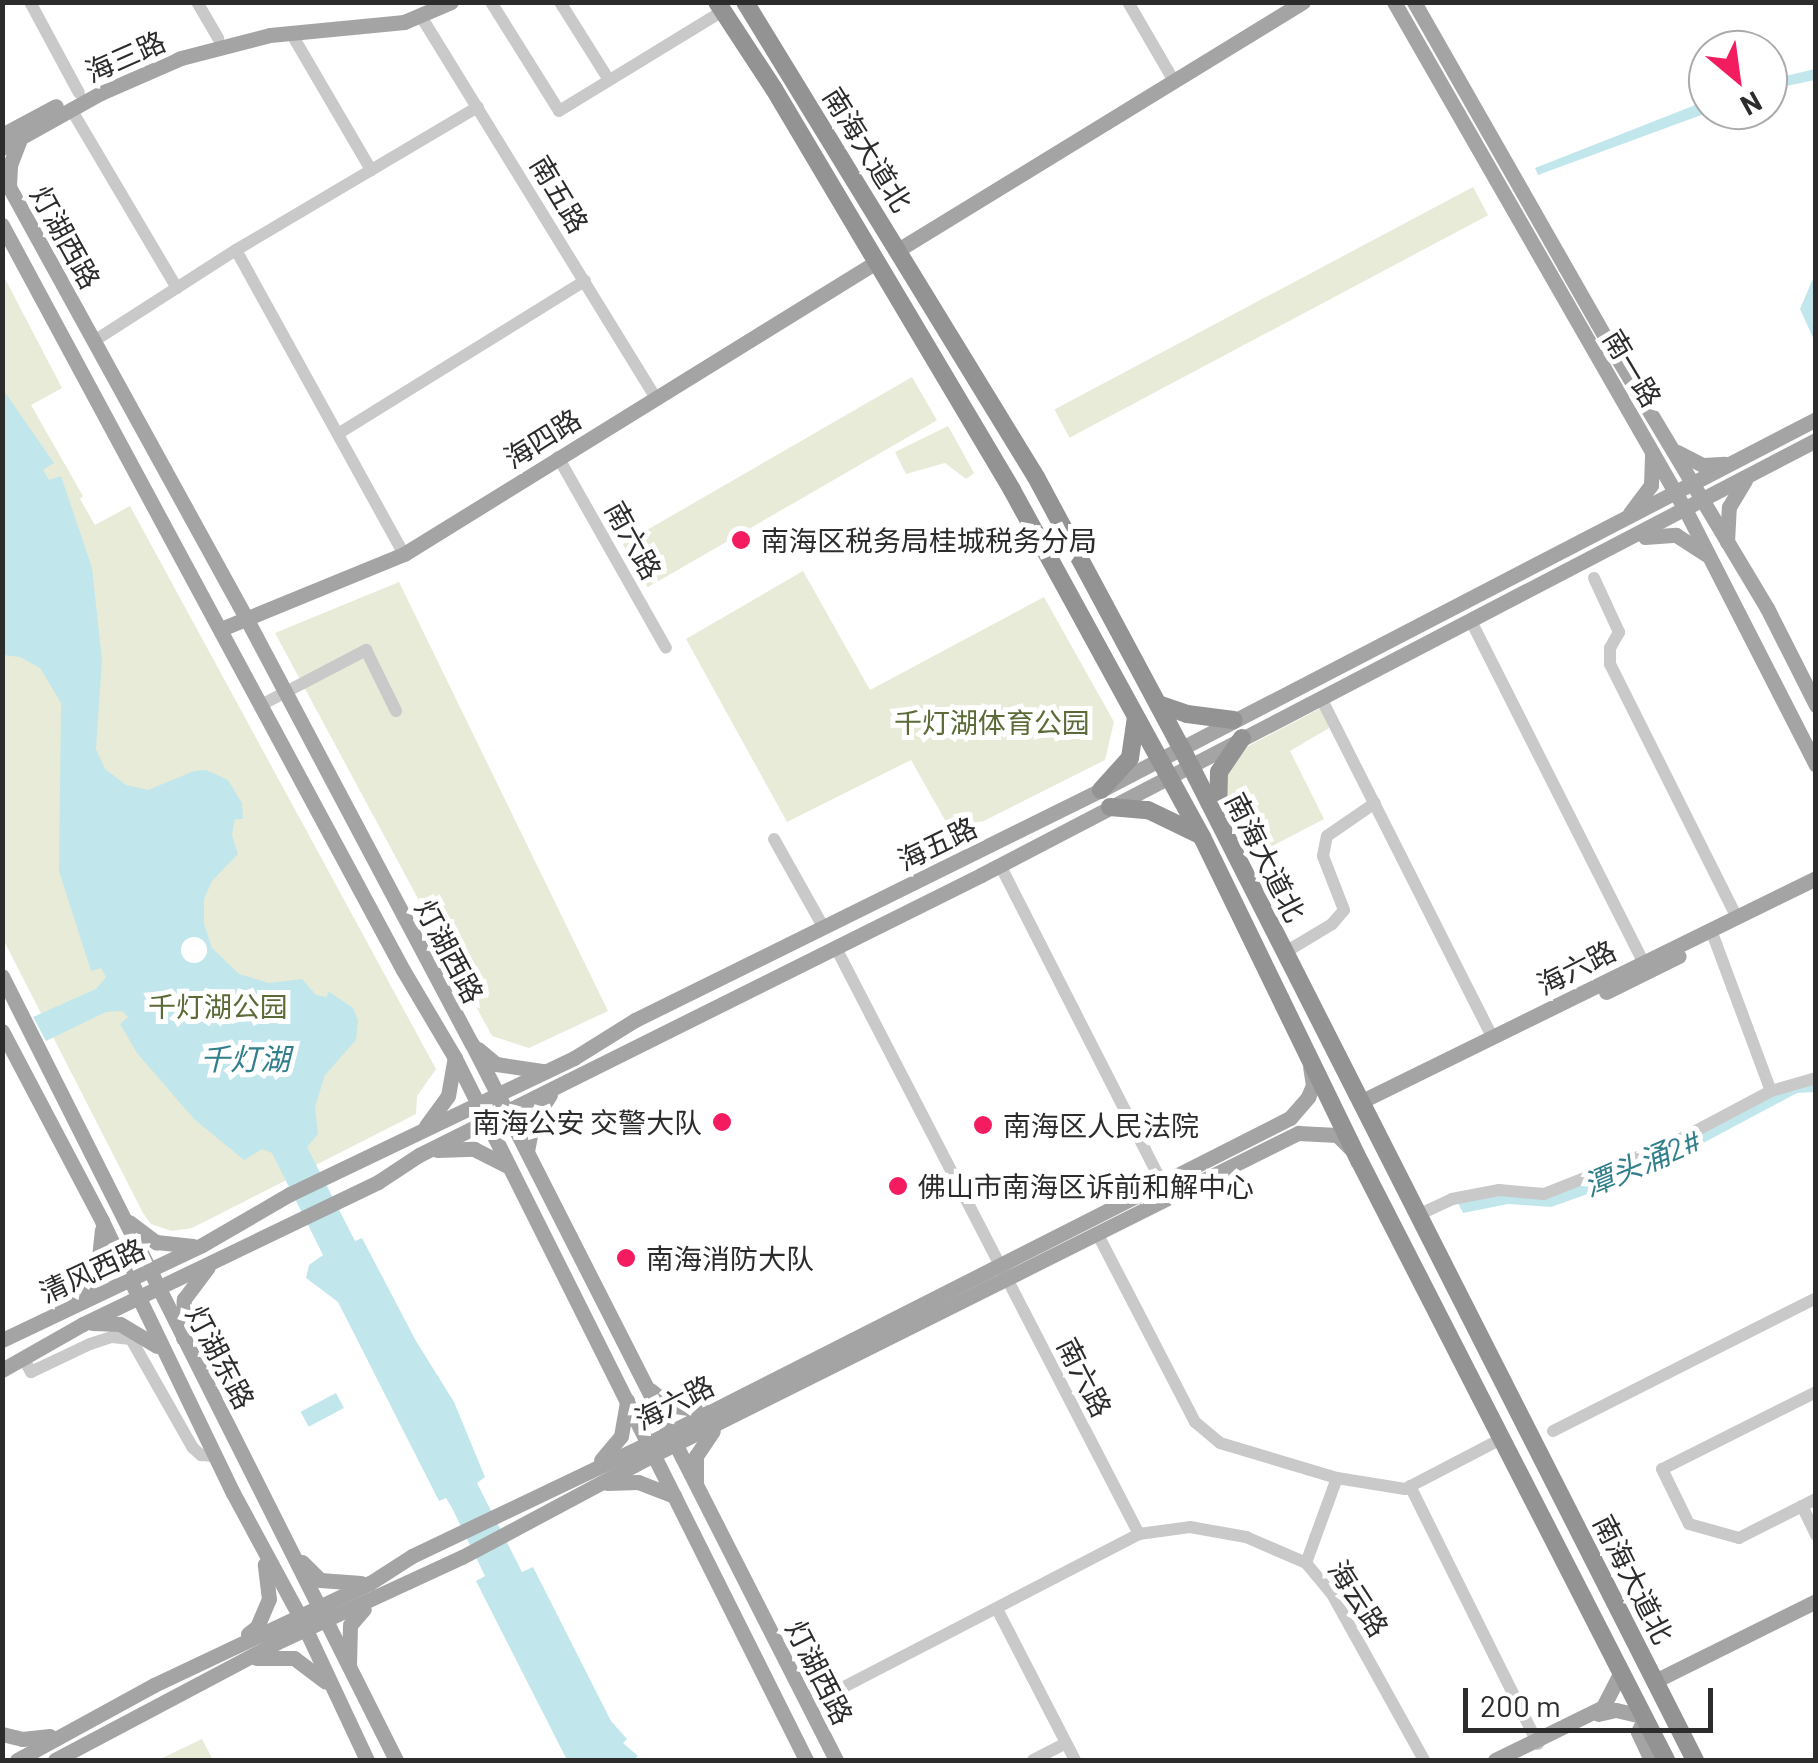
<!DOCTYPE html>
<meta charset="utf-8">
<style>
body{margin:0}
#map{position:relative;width:1818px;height:1763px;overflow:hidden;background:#fff;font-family:Barlow,"Noto Sans SC",sans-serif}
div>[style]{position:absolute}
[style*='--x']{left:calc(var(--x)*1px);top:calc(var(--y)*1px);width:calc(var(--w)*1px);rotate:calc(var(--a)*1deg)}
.green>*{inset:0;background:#e7ebd7;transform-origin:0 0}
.water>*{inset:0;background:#c1e7ed;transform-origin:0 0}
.pier>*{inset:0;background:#fff}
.round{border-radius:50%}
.minor>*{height:12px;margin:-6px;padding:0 6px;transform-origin:6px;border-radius:6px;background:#c9c9c9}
.major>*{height:15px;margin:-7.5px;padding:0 7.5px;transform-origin:7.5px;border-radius:7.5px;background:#a4a4a4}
.highway>*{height:18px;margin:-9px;padding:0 9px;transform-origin:9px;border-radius:9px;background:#939393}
.dots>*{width:28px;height:28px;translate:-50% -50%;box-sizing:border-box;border:5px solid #fff;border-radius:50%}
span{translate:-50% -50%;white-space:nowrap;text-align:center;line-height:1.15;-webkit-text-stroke:10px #fff;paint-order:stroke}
.street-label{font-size:28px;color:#2c2c2c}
.poi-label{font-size:28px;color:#2c2c2c}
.left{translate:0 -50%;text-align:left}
.right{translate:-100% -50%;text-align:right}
.park-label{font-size:28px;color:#5b6a36}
.water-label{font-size:30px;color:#327f8c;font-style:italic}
.frame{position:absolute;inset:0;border:5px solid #2c2c2c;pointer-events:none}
.north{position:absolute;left:1688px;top:30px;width:100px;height:100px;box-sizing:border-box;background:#fff;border:2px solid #ababab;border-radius:50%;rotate:151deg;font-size:28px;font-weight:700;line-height:40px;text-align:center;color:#2c2c2c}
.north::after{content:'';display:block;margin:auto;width:35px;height:45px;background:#f41c60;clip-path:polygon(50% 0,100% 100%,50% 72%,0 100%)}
.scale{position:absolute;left:1463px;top:1688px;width:250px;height:45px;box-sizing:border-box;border:5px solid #2c2c2c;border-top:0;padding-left:12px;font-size:30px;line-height:35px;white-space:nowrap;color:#2c2c2c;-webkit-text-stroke:8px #fff;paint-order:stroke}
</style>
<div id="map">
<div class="green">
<div style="left:1473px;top:187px;width:32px;height:474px;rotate:62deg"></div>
<div style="clip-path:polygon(2px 273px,62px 388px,31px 405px,83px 496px,80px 499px,95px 525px,130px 506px,436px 1069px,417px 1096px,416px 1114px,192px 1228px,172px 1231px,151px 1224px,143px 1213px,3px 939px)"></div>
<div style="left:912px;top:377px;width:50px;height:334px;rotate:60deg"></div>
<div style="clip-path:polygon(948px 426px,974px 473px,966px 479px,945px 463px,906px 474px,895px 452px)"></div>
<div style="clip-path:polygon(803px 571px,870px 690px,1044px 597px,1114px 722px,1105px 760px,954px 836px,911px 760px,787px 822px,686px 639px)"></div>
<div style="clip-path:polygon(399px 582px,608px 1011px,529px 1048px,492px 1036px,275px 633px)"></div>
<div style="clip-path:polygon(1321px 708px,1329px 728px,1290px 751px,1324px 819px,1253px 856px,1224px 798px,1223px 777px,1239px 751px)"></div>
<div style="clip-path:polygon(202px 1739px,213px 1760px,158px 1760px)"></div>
</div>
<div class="water">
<div style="clip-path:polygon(1815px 69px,1815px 80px,1768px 90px,1768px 80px)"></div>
<div style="clip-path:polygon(1708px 100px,1708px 110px,1715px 110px,1538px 175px,1535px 168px)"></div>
<div style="clip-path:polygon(1815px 274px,1814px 300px,1815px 342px,1800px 309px)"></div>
<div style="clip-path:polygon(2px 388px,54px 463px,43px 470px,49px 480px,61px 476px,92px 568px,102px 660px,96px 749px,105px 769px,126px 785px,148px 790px,194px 771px,206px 770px,228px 780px,242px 803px,243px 819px,235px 819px,232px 835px,238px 854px,212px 881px,204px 899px,204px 924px,212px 948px,239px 974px,269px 983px,302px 979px,316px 995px,327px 997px,328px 991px,353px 1008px,358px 1020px,356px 1040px,325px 1075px,315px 1107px,318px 1134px,307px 1147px,355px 1241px,362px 1238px,416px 1341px,454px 1402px,485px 1477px,477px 1483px,522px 1572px,533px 1567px,611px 1721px,627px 1739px,623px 1743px,638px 1756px,634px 1760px,567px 1760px,476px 1581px,485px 1576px,452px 1508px,446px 1498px,439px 1501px,338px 1302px,306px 1278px,309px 1265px,323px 1255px,272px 1153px,262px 1149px,244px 1160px,194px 1119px,137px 1053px,120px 1024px,128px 1017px,122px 1011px,106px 1012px,46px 1041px,33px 1017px,96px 989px,106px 977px,101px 968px,91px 971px,59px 871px,61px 703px,40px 668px,20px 657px,3px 655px)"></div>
<div style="clip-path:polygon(1815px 1083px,1815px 1092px,1797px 1093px,1647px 1173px,1551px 1207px,1508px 1204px,1463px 1213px,1458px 1203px,1505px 1195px,1541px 1198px,1640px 1165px,1795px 1085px)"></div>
<div style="left:336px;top:1393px;width:17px;height:40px;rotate:62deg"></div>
</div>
<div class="pier">
<div class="round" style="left:181px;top:937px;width:26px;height:26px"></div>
</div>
<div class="minor">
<div style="--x:30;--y:2;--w:103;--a:61.7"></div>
<div style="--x:197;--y:2;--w:42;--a:59.7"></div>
<div style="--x:491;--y:2;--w:128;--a:58"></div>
<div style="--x:559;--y:111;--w:192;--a:-31.4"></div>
<div style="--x:560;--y:2;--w:92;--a:57.9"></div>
<div style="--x:1128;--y:2;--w:91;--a:59.8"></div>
<div style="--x:422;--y:18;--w:444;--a:58.4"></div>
<div style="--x:291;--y:33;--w:159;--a:59.7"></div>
<div style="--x:71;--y:109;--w:208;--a:59.4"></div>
<div style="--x:236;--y:250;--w:347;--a:61.1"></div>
<div style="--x:94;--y:341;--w:169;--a:-32.7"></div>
<div style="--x:236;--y:250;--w:281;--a:-30.6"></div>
<div style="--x:341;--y:432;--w:287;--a:-31.8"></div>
<div style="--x:558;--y:457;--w:219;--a:60.5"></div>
<div style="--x:1594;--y:578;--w:60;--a:65.2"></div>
<div style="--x:1619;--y:632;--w:18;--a:119"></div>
<div style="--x:1610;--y:648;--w:16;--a:90"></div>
<div style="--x:1610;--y:664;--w:284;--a:63.4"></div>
<div style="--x:1471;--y:621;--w:381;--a:63.2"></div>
<div style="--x:1321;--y:698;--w:381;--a:63.2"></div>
<div style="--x:261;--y:705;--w:119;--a:-27.6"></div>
<div style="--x:366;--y:650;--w:68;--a:63.8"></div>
<div style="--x:774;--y:839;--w:102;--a:60.7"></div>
<div style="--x:1000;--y:865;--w:357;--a:63"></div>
<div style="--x:1714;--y:938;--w:163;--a:69.6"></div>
<div style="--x:836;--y:948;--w:660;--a:62.66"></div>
<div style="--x:1284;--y:953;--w:56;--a:-31.1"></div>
<div style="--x:1332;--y:924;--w:18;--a:-49"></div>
<div style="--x:1344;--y:910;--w:58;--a:-111.3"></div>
<div style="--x:1323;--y:856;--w:20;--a:-79"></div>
<div style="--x:1327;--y:836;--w:58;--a:-34.5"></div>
<div style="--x:1418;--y:1215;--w:38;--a:-25"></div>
<div style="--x:1452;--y:1199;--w:48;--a:-10.8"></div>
<div style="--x:1499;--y:1190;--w:45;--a:5.1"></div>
<div style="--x:1544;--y:1194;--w:136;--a:-21.5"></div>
<div style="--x:1671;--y:1144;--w:113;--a:-27.9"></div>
<div style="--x:1771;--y:1091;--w:47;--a:-16.1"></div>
<div style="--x:1097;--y:1233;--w:213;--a:62.6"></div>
<div style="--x:1195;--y:1422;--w:33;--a:40"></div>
<div style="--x:1220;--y:1443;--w:122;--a:16.7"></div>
<div style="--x:1337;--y:1478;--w:69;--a:9.2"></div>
<div style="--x:1405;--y:1489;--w:108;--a:-27.5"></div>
<div style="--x:24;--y:1359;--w:15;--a:62"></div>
<div style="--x:31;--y:1372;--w:65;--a:-25.4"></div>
<div style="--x:90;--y:1344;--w:23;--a:-18"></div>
<div style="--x:112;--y:1337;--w:19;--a:6"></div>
<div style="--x:131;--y:1339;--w:125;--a:60.4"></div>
<div style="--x:193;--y:1448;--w:11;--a:41"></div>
<div style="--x:201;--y:1455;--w:13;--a:4"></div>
<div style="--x:1816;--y:1392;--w:172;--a:153.4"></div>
<div style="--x:1662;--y:1469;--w:61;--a:63.9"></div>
<div style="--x:1689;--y:1524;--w:52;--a:15.6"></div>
<div style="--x:1739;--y:1538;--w:86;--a:-26.9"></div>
<div style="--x:1553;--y:1431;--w:295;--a:-26.8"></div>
<div style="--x:1410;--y:1486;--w:288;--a:63.6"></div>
<div style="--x:1802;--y:1506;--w:32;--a:64"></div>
<div style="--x:1306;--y:1563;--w:90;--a:-70"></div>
<div style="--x:997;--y:1609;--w:170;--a:62.7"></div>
<div style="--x:809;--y:1705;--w:372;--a:-27.4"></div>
<div style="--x:1139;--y:1534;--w:51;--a:-7.8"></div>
<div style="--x:1190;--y:1527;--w:57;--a:10.1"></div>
<div style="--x:1246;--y:1537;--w:65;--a:23.4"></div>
<div style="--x:1306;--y:1563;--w:40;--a:50"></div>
<div style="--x:1332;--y:1594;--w:190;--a:61"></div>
<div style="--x:1033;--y:1760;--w:37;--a:-27"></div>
</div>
<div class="major">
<div style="--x:1394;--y:2;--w:587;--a:60.16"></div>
<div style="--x:1686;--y:511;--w:285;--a:62.9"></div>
<div style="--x:1414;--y:2;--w:388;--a:60.3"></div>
<div style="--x:1606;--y:339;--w:313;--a:59.1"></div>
<div style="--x:1767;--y:608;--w:109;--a:63.2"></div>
<div style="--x:2;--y:135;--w:61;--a:-28.2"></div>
<div style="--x:2;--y:148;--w:113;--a:-29.1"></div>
<div style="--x:101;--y:93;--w:87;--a:-23.6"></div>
<div style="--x:181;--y:58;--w:92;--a:-14.5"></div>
<div style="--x:270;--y:35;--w:135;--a:-5.5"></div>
<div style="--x:404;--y:22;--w:51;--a:-23.1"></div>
<div style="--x:2;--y:174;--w:504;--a:61.2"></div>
<div style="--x:245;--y:616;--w:484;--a:62.1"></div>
<div style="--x:472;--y:1044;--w:803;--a:63.05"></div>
<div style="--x:9;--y:186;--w:21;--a:-87"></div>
<div style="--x:10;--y:165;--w:30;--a:-69"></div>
<div style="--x:2;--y:225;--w:846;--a:61.71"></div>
<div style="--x:403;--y:970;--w:102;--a:59.4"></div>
<div style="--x:455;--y:1058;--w:785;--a:63.43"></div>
<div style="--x:898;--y:250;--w:475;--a:-31.5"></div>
<div style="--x:1677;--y:452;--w:29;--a:27"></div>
<div style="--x:1703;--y:465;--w:22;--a:-3"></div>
<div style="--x:1630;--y:513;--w:35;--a:-53"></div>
<div style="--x:1651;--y:485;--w:32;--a:-88"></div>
<div style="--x:1645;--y:537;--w:31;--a:-4"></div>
<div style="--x:1676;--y:535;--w:35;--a:33"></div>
<div style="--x:1727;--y:542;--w:35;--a:-87"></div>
<div style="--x:1729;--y:507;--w:31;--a:-59"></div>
<div style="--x:221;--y:629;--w:198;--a:-22.3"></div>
<div style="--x:404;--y:554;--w:555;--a:-31.74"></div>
<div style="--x:2;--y:976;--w:877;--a:63.32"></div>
<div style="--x:1606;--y:992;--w:81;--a:-26.3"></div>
<div style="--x:2;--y:1031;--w:215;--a:62.2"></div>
<div style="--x:102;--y:1221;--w:302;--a:64.3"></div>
<div style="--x:233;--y:1493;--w:136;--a:61.6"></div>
<div style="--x:298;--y:1613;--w:162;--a:64.9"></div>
<div style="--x:478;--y:1049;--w:23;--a:40"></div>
<div style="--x:496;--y:1064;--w:48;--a:8.5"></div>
<div style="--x:1360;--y:1102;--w:508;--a:-26.16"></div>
<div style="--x:426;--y:1126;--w:37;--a:-54"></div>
<div style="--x:448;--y:1096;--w:39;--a:-80"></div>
<div style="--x:437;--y:1150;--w:37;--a:-2"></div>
<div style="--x:474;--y:1149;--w:35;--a:27"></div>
<div style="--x:527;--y:1151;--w:31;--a:-79"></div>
<div style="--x:533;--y:1121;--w:31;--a:-57"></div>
<div style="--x:129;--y:1222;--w:34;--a:37"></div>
<div style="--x:156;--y:1242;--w:37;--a:6"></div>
<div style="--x:78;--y:1301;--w:39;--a:-60"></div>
<div style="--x:98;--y:1267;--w:37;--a:-84"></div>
<div style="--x:92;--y:1323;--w:28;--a:2"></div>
<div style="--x:120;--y:1324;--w:43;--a:30.7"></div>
<div style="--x:183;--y:1338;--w:39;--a:-89"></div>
<div style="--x:184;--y:1299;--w:39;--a:-53"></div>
<div style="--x:2;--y:1340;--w:221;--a:-25.4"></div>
<div style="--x:202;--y:1245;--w:102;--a:-30.1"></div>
<div style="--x:290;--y:1194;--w:315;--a:-25.6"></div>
<div style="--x:574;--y:1058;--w:72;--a:-31.9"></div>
<div style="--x:635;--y:1020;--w:520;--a:-26.27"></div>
<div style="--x:1101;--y:790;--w:806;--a:-27.42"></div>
<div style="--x:2;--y:1370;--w:93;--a:-29.6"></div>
<div style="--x:83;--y:1324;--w:327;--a:-25.7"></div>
<div style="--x:378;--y:1182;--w:49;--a:-33.4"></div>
<div style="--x:419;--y:1155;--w:628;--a:-26.48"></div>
<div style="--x:981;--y:875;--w:942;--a:-27.52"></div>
<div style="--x:650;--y:1390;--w:24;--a:38"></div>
<div style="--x:669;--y:1405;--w:36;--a:9"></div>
<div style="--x:601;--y:1460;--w:31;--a:-50"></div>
<div style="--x:621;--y:1436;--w:36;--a:-80"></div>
<div style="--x:696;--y:1482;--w:26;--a:-90"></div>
<div style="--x:696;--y:1456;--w:30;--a:-56"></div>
<div style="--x:607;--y:1483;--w:31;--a:-2"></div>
<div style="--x:638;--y:1482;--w:39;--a:21"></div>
<div style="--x:302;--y:1562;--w:25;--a:45"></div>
<div style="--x:320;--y:1580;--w:41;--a:4.2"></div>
<div style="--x:248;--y:1634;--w:11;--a:-38"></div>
<div style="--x:257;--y:1627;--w:30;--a:-67"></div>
<div style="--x:269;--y:1599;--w:35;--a:-97"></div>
<div style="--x:256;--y:1658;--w:38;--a:0"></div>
<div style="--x:294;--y:1658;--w:39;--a:37"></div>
<div style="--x:349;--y:1665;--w:40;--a:-88.6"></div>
<div style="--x:350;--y:1625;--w:21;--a:-49"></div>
<div style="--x:1655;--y:1681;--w:180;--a:-26.4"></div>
<div style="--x:1598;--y:1714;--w:18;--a:-13"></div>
<div style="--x:1616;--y:1710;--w:27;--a:13"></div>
<div style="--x:1644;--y:1720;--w:13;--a:117"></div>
<div style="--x:1638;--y:1732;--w:31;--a:65"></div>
<div style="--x:2;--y:1734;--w:21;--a:14"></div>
<div style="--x:22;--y:1739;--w:28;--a:-6"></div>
<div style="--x:17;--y:1760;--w:156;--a:-28.7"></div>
<div style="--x:154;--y:1685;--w:239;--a:-25.3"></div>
<div style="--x:370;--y:1583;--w:50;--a:-32.7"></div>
<div style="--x:412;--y:1556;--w:263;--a:-25.5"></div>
<div style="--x:649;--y:1443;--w:719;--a:-26.89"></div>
<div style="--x:1290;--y:1118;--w:28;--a:-49"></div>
<div style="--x:1308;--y:1097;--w:13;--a:-67"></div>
<div style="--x:1313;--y:1085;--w:18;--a:-99"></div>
<div style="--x:55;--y:1760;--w:257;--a:-27.9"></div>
<div style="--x:282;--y:1640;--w:198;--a:-24.8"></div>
<div style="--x:462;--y:1557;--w:219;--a:-28.1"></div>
<div style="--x:655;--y:1454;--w:719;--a:-26.53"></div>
<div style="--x:1298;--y:1133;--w:39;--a:3"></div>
<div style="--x:1337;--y:1135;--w:18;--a:45"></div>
<div style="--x:1495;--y:1760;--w:120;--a:-26.1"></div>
<div style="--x:1603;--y:1707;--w:38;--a:-63"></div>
</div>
<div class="highway">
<div style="--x:717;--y:2;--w:104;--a:56.8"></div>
<div style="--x:774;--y:89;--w:466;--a:59.3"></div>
<div style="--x:1012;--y:490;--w:396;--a:61.3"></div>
<div style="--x:1202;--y:837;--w:361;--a:64.1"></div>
<div style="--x:1360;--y:1162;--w:672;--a:62.9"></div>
<div style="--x:745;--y:2;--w:557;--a:58.51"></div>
<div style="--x:1036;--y:477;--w:306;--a:61.8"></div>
<div style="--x:1181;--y:747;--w:1136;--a:63.1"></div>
<div style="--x:1158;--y:704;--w:31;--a:19"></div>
<div style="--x:1187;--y:714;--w:47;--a:7.3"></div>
<div style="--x:1101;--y:790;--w:43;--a:-47.8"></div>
<div style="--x:1130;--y:758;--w:41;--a:-81.7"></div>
<div style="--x:1110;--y:807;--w:38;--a:5"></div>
<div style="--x:1148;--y:810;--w:55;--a:25.6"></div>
<div style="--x:1218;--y:813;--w:41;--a:-88.6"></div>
<div style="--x:1219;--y:772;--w:41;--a:-55.9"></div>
</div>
<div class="dots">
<div style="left:741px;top:540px;background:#f41c60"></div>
<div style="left:722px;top:1122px;background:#f41c60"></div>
<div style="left:983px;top:1125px;background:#f41c60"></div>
<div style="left:898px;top:1186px;background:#f41c60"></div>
<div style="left:626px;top:1258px;background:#f41c60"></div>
</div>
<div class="street-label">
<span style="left:125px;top:56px;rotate:-24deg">海三路</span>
<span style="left:868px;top:149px;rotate:58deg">南海大道北</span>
<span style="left:560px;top:194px;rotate:59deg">南五路</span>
<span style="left:66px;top:237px;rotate:61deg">灯湖西路</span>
<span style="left:1633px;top:368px;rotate:59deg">南一路</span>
<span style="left:542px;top:438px;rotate:-32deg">海四路</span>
<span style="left:634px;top:540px;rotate:61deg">南六路</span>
<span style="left:937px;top:843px;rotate:-26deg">海五路</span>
<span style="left:1266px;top:857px;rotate:63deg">南海大道北</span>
<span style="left:450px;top:951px;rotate:62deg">灯湖西路</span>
<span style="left:1576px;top:967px;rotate:-27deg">海六路</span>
<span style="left:92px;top:1270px;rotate:-25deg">清风西路</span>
<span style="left:221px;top:1357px;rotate:62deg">灯湖东路</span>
<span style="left:1085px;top:1377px;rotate:63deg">南六路</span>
<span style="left:674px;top:1402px;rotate:-27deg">海六路</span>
<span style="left:1634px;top:1579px;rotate:63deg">南海大道北</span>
<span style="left:1359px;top:1598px;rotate:57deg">海云路</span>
<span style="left:820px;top:1672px;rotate:63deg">灯湖西路</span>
</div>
<div class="poi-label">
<span class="left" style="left:761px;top:540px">南海区税务局桂城税务分局</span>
<span class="right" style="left:702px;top:1122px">南海公安 交警大队</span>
<span class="left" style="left:1003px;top:1125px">南海区人民法院</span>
<span class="left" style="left:918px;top:1186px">佛山市南海区诉前和解中心</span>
<span class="left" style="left:646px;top:1258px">南海消防大队</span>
</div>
<div class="park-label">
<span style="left:992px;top:722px">千灯湖体育公园</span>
<span style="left:218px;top:1006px">千灯湖公园</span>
</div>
<div class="water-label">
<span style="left:245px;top:1058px">千灯湖</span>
<span style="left:1642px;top:1162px;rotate:-23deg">潭头涌2#</span>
</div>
<div class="frame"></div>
<div class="north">N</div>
<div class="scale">200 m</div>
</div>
